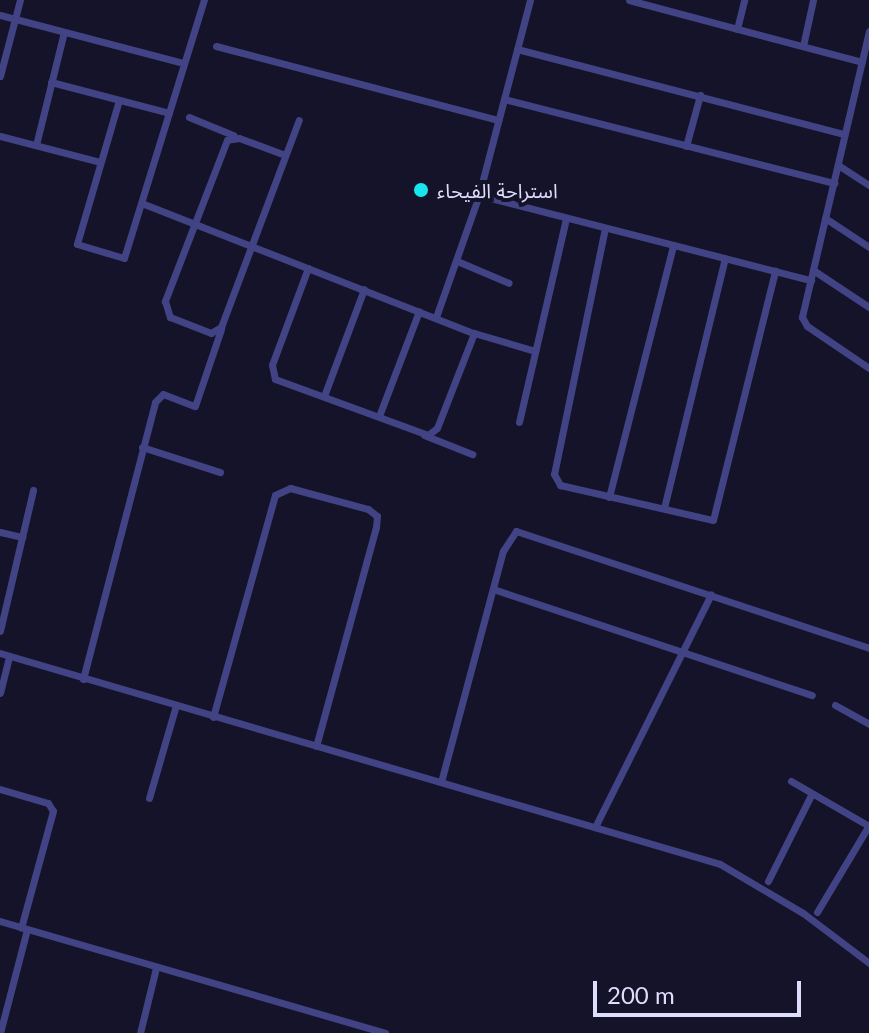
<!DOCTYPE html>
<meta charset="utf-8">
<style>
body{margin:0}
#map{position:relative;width:869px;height:1033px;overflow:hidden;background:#151329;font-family:Lato,"Noto Sans Arabic",sans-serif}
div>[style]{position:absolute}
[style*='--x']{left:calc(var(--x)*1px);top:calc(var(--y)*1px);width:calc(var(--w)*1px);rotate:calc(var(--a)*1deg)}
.street>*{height:7px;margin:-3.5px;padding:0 3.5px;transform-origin:3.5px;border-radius:3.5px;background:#414384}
.dots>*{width:22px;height:22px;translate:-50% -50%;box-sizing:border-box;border:4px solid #151329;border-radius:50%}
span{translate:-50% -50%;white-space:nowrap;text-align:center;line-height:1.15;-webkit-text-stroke:8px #151329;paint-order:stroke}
.poi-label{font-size:20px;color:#dfddfc}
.left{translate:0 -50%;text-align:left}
.scale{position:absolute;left:593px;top:981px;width:208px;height:36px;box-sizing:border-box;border:4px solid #dfddfc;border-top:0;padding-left:10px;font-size:24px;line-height:28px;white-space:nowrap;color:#dfddfc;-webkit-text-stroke:6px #151329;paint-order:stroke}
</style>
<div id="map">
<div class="street">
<div style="--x:530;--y:0;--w:202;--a:104.7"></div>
<div style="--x:479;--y:195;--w:343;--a:14.4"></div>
<div style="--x:629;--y:0;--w:241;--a:14.9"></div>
<div style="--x:0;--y:15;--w:189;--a:14.7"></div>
<div style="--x:737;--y:29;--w:30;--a:-76"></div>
<div style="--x:869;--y:31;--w:294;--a:103.2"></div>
<div style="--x:802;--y:317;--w:10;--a:61"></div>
<div style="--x:807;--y:326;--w:75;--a:34.1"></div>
<div style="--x:216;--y:46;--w:292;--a:14.7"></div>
<div style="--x:803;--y:46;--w:47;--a:-77.7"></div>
<div style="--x:517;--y:49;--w:338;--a:14.6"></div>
<div style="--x:0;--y:76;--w:79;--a:-75.3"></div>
<div style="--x:51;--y:82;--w:122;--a:14.7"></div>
<div style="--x:504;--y:99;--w:341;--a:14.3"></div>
<div style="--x:119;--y:100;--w:150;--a:106.3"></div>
<div style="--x:77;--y:244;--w:49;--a:16.6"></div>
<div style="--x:124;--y:258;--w:270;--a:-72.8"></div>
<div style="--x:189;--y:117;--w:48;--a:22.2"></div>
<div style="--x:0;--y:136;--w:103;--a:14.6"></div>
<div style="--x:36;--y:145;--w:116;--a:-76.1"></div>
<div style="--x:686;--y:146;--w:53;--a:-74.6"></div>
<div style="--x:285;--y:155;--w:49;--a:-159.7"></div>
<div style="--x:239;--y:138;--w:12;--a:171"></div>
<div style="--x:227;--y:140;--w:173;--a:111.1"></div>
<div style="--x:165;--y:301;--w:17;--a:73"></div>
<div style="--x:170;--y:317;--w:44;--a:21.3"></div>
<div style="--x:211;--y:333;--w:12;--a:-31"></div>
<div style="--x:221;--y:327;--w:221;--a:-69.4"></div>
<div style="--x:838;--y:165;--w:37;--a:33"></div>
<div style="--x:144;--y:204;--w:354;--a:21.4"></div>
<div style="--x:474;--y:333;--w:64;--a:16.4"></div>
<div style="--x:825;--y:218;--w:53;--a:33.4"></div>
<div style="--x:605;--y:228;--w:251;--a:101.7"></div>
<div style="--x:554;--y:474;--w:13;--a:61"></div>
<div style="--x:560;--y:485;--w:157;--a:12.9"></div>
<div style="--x:713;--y:520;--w:257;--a:-76"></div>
<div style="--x:457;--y:261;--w:56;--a:22.9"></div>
<div style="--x:308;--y:268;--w:103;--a:110.4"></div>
<div style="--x:272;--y:365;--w:14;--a:78"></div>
<div style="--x:275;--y:379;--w:163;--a:20.1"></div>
<div style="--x:428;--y:435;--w:11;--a:-38"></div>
<div style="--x:437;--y:428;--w:102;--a:-68.7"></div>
<div style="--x:813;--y:270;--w:67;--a:33.5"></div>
<div style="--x:436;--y:317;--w:129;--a:-70.6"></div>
<div style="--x:324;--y:396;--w:114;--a:-69.5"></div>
<div style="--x:379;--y:416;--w:112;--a:-69.1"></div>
<div style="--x:519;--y:422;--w:209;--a:-77"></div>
<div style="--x:424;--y:435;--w:52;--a:21.6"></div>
<div style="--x:142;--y:447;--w:82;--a:17.8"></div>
<div style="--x:609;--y:497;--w:260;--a:-75.7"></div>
<div style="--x:664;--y:508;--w:257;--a:-76.3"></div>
<div style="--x:0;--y:532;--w:23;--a:13"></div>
<div style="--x:493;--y:589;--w:336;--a:18.4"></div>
<div style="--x:0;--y:631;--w:145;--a:-76.8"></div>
<div style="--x:0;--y:653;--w:750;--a:16.33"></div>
<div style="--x:720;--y:864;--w:96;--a:30.6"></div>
<div style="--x:803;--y:913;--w:83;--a:37.1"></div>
<div style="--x:83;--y:679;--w:286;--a:-75.4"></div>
<div style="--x:155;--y:402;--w:11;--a:-45"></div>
<div style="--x:163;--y:394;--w:34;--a:21"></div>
<div style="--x:195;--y:406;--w:81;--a:-71.3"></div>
<div style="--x:0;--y:693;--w:38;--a:-76"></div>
<div style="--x:835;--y:705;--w:39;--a:29"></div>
<div style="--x:213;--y:717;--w:230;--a:-74.4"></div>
<div style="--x:275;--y:495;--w:17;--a:-25"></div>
<div style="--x:290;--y:488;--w:81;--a:15.1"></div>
<div style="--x:368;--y:509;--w:11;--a:38"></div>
<div style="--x:377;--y:516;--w:11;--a:95"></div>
<div style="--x:376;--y:527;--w:227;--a:105.3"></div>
<div style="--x:791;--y:781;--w:90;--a:30"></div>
<div style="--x:441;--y:782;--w:239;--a:-75"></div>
<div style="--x:503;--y:551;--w:24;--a:-57"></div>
<div style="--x:516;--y:531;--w:372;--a:18.3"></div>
<div style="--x:0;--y:789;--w:50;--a:16.3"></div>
<div style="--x:48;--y:803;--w:9;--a:58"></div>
<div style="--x:53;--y:811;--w:121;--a:105.3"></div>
<div style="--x:149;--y:798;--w:97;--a:-73.8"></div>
<div style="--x:595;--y:827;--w:260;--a:-63.5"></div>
<div style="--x:768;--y:881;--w:98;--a:-63.4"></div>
<div style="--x:817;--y:912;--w:101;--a:-59.1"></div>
<div style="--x:0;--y:921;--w:401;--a:16.2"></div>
<div style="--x:0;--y:1033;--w:107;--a:-75.4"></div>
<div style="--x:140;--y:1033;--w:67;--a:-76.2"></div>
</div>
<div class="dots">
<div style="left:421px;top:190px;background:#18e5ed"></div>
</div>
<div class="poi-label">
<span class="left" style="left:437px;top:190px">استراحة الفيحاء</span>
</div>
<div class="scale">200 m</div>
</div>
